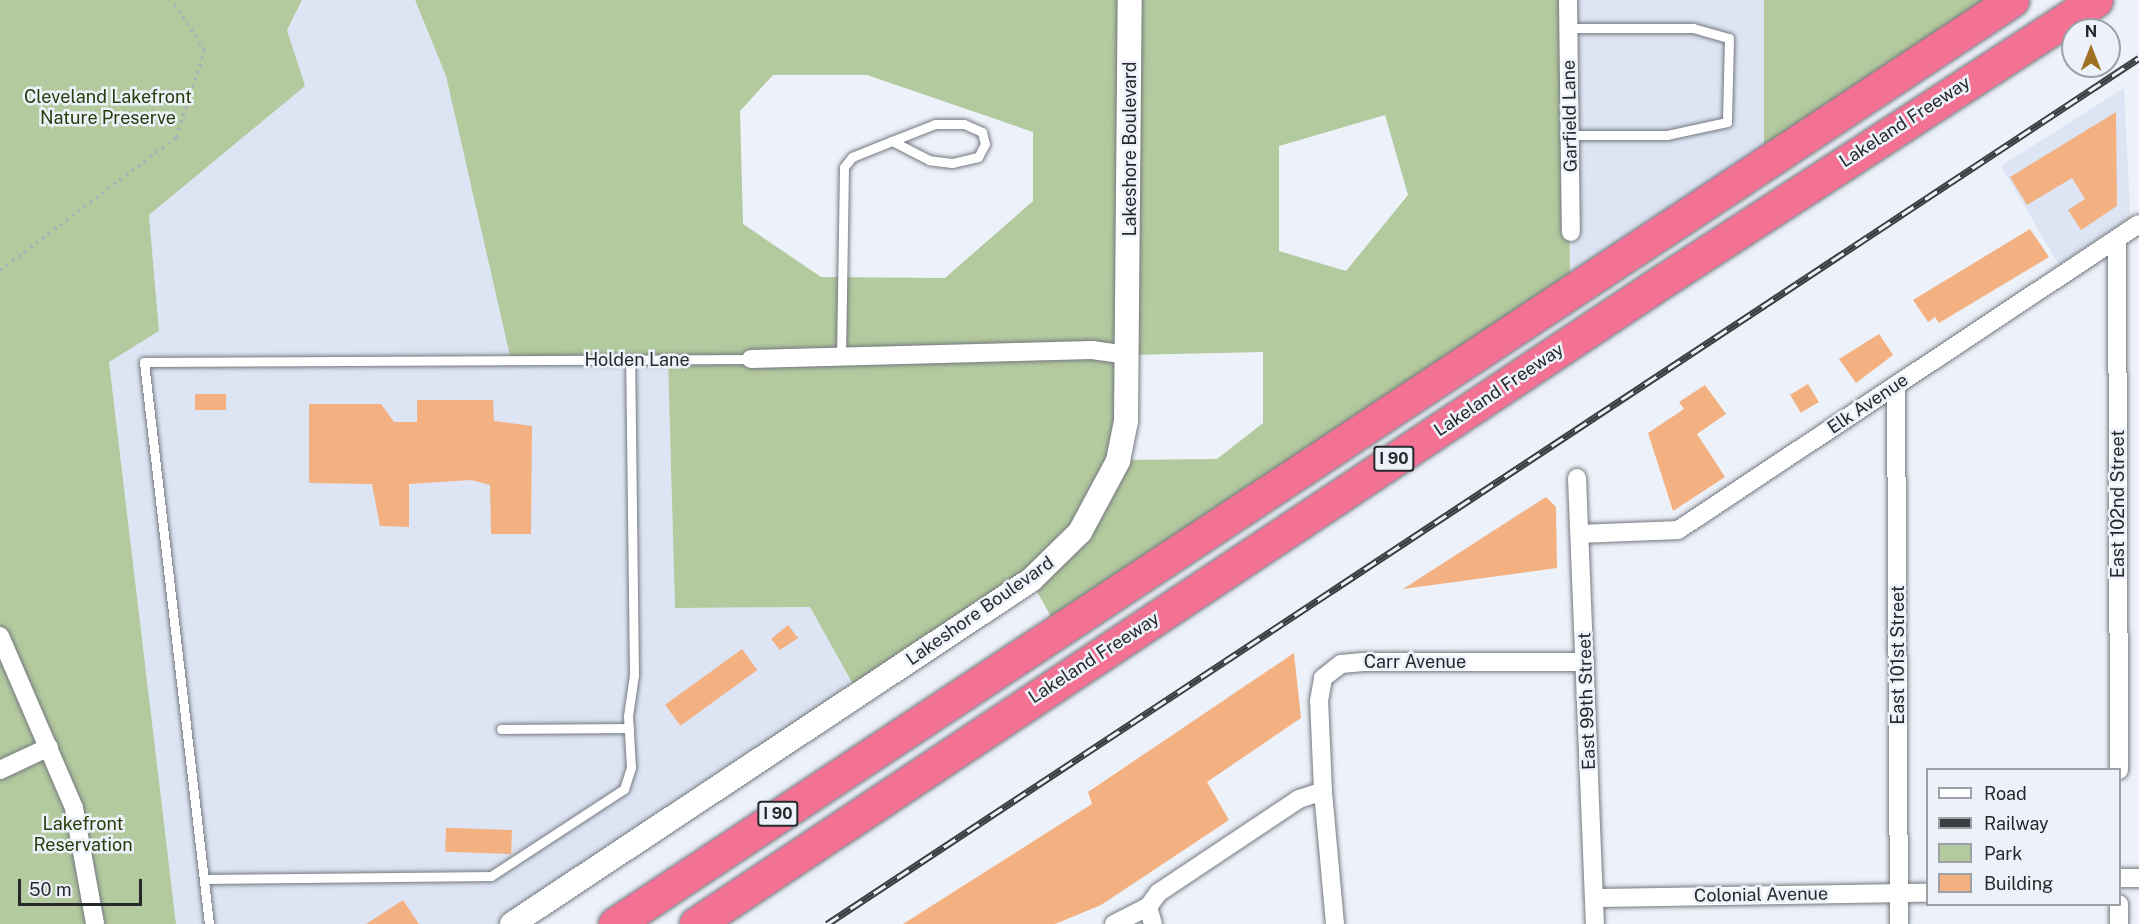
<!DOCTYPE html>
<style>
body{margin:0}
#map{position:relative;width:2139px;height:924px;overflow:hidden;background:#edf2fa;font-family:"Public Sans",sans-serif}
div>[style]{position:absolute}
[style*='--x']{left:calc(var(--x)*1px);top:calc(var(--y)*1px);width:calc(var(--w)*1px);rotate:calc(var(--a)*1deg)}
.built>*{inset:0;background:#dde5f4}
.green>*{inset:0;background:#b3c99e}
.building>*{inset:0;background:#f3b181;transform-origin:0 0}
.path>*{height:3px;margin-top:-1.5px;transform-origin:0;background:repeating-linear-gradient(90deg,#adb1b7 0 3px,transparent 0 7.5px)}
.roads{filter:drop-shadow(0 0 2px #74787f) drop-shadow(0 0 2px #74787f)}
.service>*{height:9px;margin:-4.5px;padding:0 4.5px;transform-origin:4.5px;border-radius:4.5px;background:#fff}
.minor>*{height:18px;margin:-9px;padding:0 9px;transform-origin:9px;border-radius:9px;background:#fff}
.tertiary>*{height:24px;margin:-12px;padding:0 12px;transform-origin:12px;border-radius:12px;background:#fff}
.motorway>*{height:33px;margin:-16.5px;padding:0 16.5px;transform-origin:16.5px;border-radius:16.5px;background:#f37294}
.rail>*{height:7px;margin-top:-3.5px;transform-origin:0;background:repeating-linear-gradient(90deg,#edf2fa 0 14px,#3b3e41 0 28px);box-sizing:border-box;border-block:2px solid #3b3e41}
span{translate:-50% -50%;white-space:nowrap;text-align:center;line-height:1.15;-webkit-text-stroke:5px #edf2fa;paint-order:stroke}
.shield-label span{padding:2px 4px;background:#edf2fa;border:2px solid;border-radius:4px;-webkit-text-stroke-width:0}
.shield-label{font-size:16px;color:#26282b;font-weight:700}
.park-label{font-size:18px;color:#273c0a}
.street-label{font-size:18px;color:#26282b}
.legend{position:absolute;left:1926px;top:768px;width:195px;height:138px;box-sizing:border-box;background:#edf2fa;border:2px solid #9da1a7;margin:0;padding:8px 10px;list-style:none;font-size:18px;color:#26282b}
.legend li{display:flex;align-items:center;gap:12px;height:30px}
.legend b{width:30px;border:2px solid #9da1a7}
.north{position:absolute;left:2061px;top:18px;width:60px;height:60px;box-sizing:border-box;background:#edf2fa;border:2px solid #9da1a7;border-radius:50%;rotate:0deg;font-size:16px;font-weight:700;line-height:24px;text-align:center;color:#26282b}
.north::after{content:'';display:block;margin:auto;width:21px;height:27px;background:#9e7222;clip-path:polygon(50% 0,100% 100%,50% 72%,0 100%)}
.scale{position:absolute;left:18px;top:879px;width:124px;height:27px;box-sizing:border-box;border:3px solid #26282b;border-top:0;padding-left:8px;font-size:18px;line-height:21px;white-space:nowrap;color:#26282b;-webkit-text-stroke:4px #edf2fa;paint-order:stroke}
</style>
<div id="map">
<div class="built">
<div style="clip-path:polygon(302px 0,415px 0,446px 76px,668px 359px,675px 608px,810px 607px,859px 695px,512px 924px,176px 924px,109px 362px,159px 331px,149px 215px,304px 86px,287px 30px)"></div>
<div style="clip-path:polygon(1568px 0,1764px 0,1764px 163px,1570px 290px)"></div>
<div style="clip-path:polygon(2124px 88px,2131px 230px,2064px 274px,2001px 166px)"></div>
</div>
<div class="green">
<div style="clip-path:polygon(0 0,302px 0,287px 30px,305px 86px,149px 215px,159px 331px,109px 362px,176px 924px,0 924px)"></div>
<div style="clip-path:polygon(evenodd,415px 0,1568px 0,1570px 290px,1058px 629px,1031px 581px,859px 695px,810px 607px,675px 608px,668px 360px,511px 360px,446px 76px,415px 0,773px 75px,867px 75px,1033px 132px,1033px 201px,945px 278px,821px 277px,743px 224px,740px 111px,773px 75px,415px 0,1385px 115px,1408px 195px,1346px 271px,1279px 251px,1279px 146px,1385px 115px,415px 0,1263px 352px,1263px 423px,1217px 459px,1119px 460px,1129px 355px,1263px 352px)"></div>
<div style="clip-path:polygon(1764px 0,2012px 0,1764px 163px)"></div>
</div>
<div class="building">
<div style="clip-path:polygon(2116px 112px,2117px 206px,2081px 230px,2068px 210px,2085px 199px,2072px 178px,2027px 205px,2010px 177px)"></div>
<div style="clip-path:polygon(2030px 229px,2049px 257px,1939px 323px,1935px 317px,1928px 322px,1913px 300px)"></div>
<div style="clip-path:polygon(1879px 334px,1893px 355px,1856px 383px,1839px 359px)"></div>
<div style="left:1808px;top:384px;width:21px;height:21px;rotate:59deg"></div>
<div style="clip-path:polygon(1705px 385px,1726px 414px,1697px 434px,1725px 477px,1673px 511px,1648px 433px,1684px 409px,1679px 402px)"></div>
<div style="left:195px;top:394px;width:31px;height:16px"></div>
<div style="clip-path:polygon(417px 400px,493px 400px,494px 421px,532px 426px,531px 534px,491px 534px,490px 485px,471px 480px,409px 484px,409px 527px,380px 526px,372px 484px,309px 483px,309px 404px,381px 404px,394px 422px,417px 422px)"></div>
<div style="clip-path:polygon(1546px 497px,1556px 507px,1557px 568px,1403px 589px)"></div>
<div style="clip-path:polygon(788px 625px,798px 638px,780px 650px,771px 639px)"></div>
<div style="left:742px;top:649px;width:26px;height:95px;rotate:54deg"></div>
<div style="clip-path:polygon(1294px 653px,1301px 718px,1207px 782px,1229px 820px,1101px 905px,1055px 924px,903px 924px,1092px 804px,1088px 792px)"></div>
<div style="left:512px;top:830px;width:24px;height:66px;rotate:92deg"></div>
<div style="clip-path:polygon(403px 900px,419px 924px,366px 924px)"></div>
</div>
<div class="path">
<div style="--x:0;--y:270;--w:221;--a:-37.1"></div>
<div style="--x:176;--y:137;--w:92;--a:-71.6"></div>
<div style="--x:205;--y:50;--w:60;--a:-123.4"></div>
</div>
<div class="roads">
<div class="service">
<div style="--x:1568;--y:28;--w:125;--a:0"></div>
<div style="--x:1693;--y:28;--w:37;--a:16"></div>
<div style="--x:1729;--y:38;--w:84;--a:91.4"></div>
<div style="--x:1727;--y:122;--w:61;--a:167.8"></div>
<div style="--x:1667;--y:135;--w:97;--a:180"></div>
<div style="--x:841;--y:358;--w:191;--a:-89.1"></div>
<div style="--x:844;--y:167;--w:13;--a:-51"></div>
<div style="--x:852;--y:157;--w:43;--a:-21.8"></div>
<div style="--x:892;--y:141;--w:46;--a:-21.6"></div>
<div style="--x:935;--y:124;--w:29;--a:0"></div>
<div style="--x:964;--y:124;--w:20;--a:24"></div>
<div style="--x:982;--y:132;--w:12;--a:76"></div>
<div style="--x:985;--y:144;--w:15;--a:118"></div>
<div style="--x:978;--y:157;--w:27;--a:167"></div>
<div style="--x:952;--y:163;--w:23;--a:-173"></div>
<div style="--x:929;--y:160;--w:42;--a:-152.8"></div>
<div style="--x:501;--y:729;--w:128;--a:-0.4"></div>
<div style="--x:207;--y:879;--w:284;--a:-0.6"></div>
<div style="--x:491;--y:876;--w:159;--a:-33.2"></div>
<div style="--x:624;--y:789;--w:23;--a:-72"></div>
<div style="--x:631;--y:767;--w:51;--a:-93.4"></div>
<div style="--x:628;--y:716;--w:41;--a:-81.7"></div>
<div style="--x:634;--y:675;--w:315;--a:-90.7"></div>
<div style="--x:209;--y:924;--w:566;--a:-96.6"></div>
<div style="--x:144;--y:362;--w:607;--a:-0.28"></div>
</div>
<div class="minor">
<div style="--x:1568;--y:0;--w:232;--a:89.3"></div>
<div style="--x:2117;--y:239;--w:531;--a:89.78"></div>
<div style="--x:751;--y:359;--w:341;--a:-1.5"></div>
<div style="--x:1092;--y:350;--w:37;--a:8"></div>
<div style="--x:1896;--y:385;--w:539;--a:89.68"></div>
<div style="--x:1577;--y:478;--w:446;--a:87.7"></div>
<div style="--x:1580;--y:534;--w:98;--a:-2.3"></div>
<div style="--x:1678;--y:530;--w:553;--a:-33.58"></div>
<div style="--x:0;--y:636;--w:187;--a:66.7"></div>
<div style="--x:74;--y:808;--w:118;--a:79.7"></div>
<div style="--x:0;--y:770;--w:54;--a:-25.1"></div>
<div style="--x:2120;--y:878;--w:19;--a:0"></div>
<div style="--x:1594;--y:898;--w:334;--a:-0.9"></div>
<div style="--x:2119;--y:904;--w:20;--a:90"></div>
<div style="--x:1148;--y:907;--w:18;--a:74"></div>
<div style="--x:1114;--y:924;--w:38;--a:-27"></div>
<div style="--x:1148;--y:907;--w:17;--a:-54"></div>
<div style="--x:1158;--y:893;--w:169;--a:-33.7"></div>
<div style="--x:1299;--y:799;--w:25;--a:-18"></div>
<div style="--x:1335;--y:924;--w:134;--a:-95.2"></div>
<div style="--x:1323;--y:791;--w:90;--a:-92.5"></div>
<div style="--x:1319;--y:701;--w:23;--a:-80"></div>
<div style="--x:1323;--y:678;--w:23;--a:-38"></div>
<div style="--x:1341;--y:664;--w:22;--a:-5"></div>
<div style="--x:1363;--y:662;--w:222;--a:0"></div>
</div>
<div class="tertiary">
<div style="--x:512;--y:924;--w:623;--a:-33.54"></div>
<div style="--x:1031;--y:580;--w:69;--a:-44.4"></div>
<div style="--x:1080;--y:532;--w:81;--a:-61.8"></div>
<div style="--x:1118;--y:461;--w:41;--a:-78.7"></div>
<div style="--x:1126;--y:421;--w:421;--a:-89.5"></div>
</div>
<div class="motorway">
<div style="--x:615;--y:924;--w:1675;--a:-33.48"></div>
<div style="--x:696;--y:924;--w:1148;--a:-33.63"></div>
<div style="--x:1652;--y:288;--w:529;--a:-32.97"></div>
</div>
</div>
<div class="rail">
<div style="--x:827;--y:924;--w:1572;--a:-33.43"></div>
</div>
<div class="shield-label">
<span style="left:1394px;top:459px">I 90</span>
<span style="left:778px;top:814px">I 90</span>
</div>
<div class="park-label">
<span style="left:108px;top:108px">Cleveland Lakefront<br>Nature Preserve</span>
<span style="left:83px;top:835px">Lakefront<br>Reservation</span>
</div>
<div class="street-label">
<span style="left:1570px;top:116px;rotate:-91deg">Garfield Lane</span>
<span style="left:1905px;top:122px;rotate:-33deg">Lakeland Freeway</span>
<span style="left:1130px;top:149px;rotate:-90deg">Lakeshore Boulevard</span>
<span style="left:637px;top:360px">Holden Lane</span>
<span style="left:1499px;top:390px;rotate:-34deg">Lakeland Freeway</span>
<span style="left:1868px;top:404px;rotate:-34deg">Elk Avenue</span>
<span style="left:2118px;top:504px;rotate:-90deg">East 102nd Street</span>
<span style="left:980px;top:611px;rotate:-35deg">Lakeshore Boulevard</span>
<span style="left:1898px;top:655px;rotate:-90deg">East 101st Street</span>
<span style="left:1094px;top:658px;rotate:-33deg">Lakeland Freeway</span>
<span style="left:1415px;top:662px">Carr Avenue</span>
<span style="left:1587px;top:701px;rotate:-92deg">East 99th Street</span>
<span style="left:1761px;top:895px;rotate:-1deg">Colonial Avenue</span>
</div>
<ul class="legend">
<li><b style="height:8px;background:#fff"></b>Road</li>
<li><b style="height:8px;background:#3b3e41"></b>Railway</li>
<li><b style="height:16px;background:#b3c99e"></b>Park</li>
<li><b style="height:16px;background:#f3b181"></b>Building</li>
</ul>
<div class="north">N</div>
<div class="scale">50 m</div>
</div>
